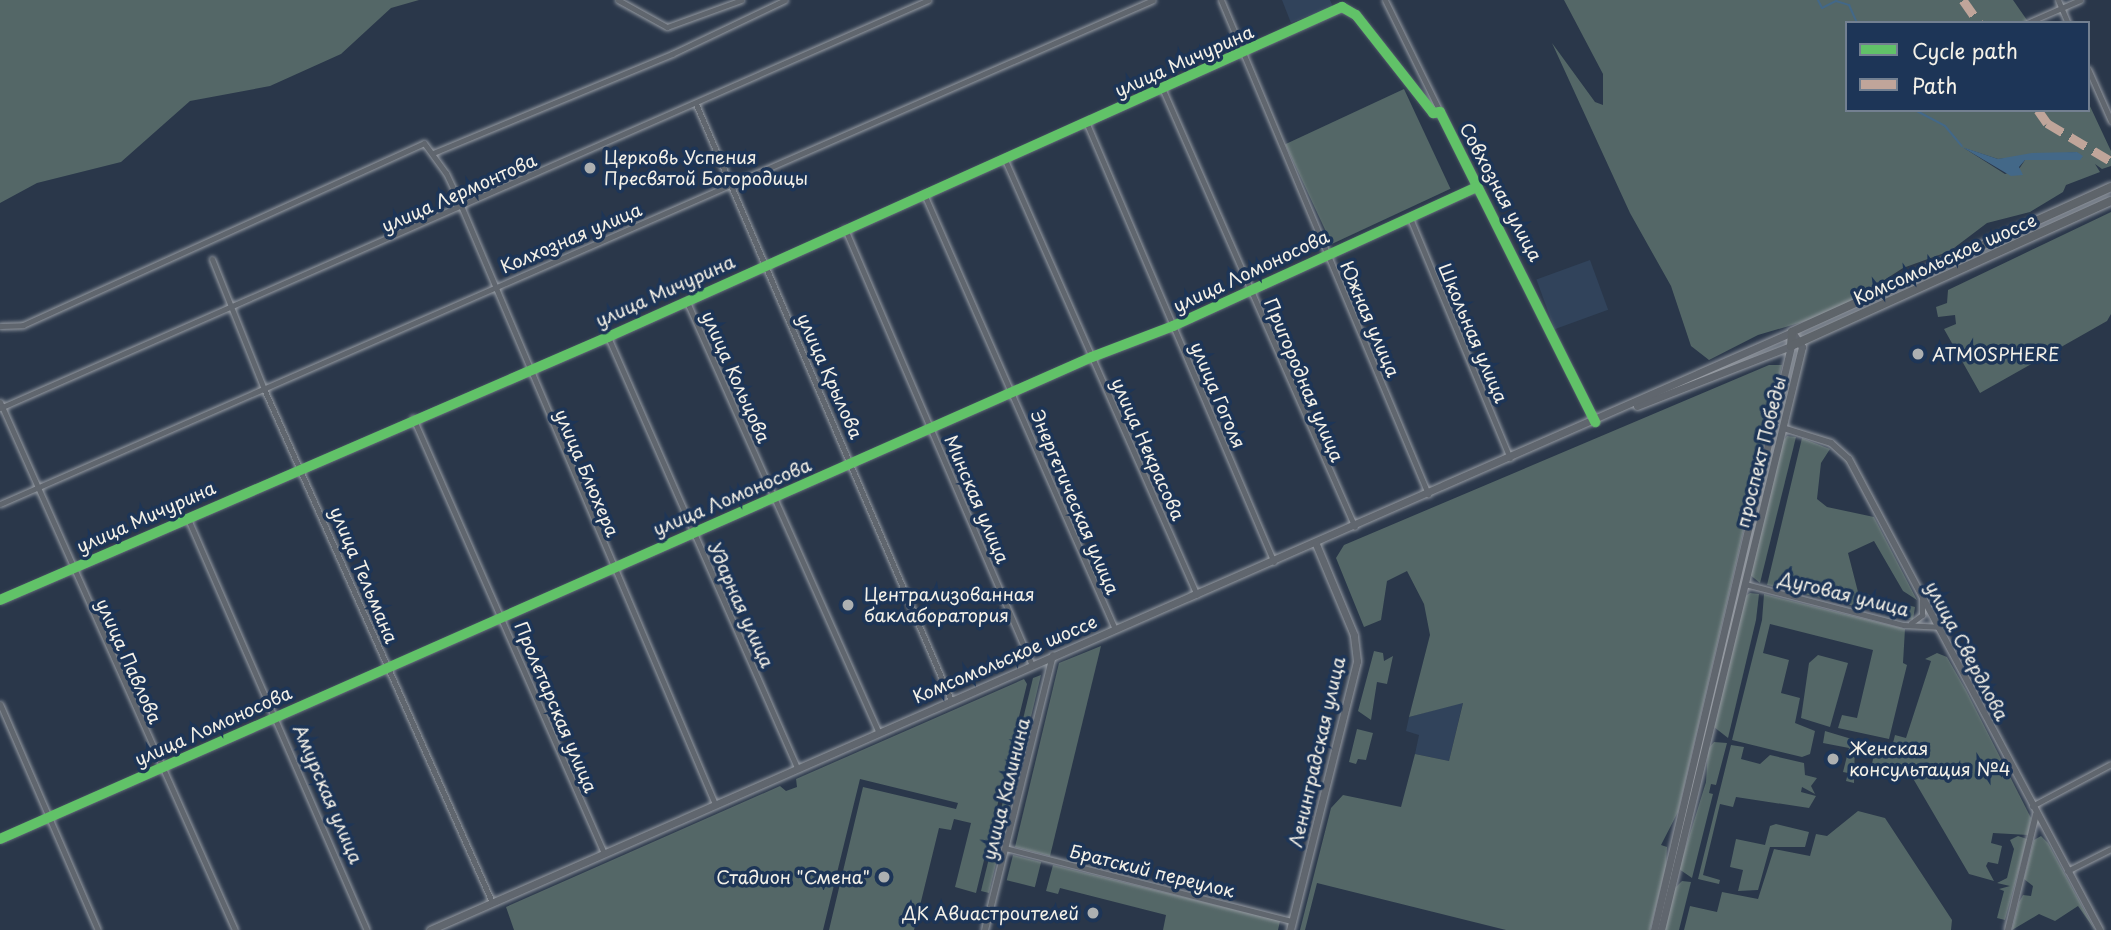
<!DOCTYPE html>
<meta charset="utf-8">
<style>
body{margin:0}
#map{position:relative;width:2111px;height:930px;overflow:hidden;background:#2a374a;font-family:"Playpen Sans",sans-serif}
div>[style]{position:absolute}
[style*='--x']{left:calc(var(--x)*1px);top:calc(var(--y)*1px);width:calc(var(--w)*1px);rotate:calc(var(--a)*1deg)}
.built>*{inset:0;background:#31435b;transform-origin:0 0}
.green>*{inset:0;background:#546767;transform-origin:0 0}
.water>*{inset:0;background:#436888}
.stream>*{height:2px;margin:-1px;padding:0 1px;transform-origin:1px;border-radius:1px;background:#436888}
.roads{filter:drop-shadow(0 0 2px #979ca3) drop-shadow(0 0 2px #979ca3)}
.minor>*{height:5px;margin:-2.5px;padding:0 2.5px;transform-origin:2.5px;border-radius:2.5px;background:#60666e}
.tertiary>*{height:6px;margin:-3px;padding:0 3px;transform-origin:3px;border-radius:3px;background:#60666e}
.secondary>*{height:7px;margin:-3.5px;padding:0 3.5px;transform-origin:3.5px;border-radius:3.5px;background:#60666e}
.primary>*{height:8px;margin:-4px;padding:0 4px;transform-origin:4px;border-radius:4px;background:#5e646a}
.quiet>*{height:9px;margin-top:-4.5px;transform-origin:0;background:repeating-linear-gradient(90deg,#c0a59a 0 18px,transparent 0 27px)}
.cycleway>*{height:10px;margin:-5px;padding:0 5px;transform-origin:5px;border-radius:5px;background:#61c268}
.dots>*{width:19px;height:19px;translate:-50% -50%;box-sizing:border-box;border:4px solid #1d3557;border-radius:50%}
span{translate:-50% -50%;white-space:nowrap;text-align:center;line-height:1.15;-webkit-text-stroke:7px #1d3557;paint-order:stroke}
.street-label{font-size:18px;color:#f4f1e8}
.poi-label{font-size:18px;color:#f4f1e8}
.left{translate:0 -50%;text-align:left}
.right{translate:-100% -50%;text-align:right}
.legend{position:absolute;left:1845px;top:21px;width:245px;height:91px;box-sizing:border-box;background:#1d3557;border:2px solid #738091;margin:0;padding:9px 12px;list-style:none;font-size:21px;color:#f4f1e8}
.legend li{display:flex;align-items:center;gap:14px;height:35px}
.legend b{width:35px;border:2px solid #738091}
</style>
<div id="map">
<div class="built">
<div style="clip-path:polygon(1282px 0,1330px 0,1333px 7px,1291px 23px)"></div>
<div style="left:1590px;top:260px;width:53px;height:57px;rotate:70deg"></div>
<div style="clip-path:polygon(1463px 702px,1449px 761px,1415px 754px,1419px 735px,1406px 731px,1409px 717px)"></div>
</div>
<div class="green">
<div style="clip-path:polygon(0 0,419px 0,391px 8px,341px 54px,270px 86px,190px 101px,121px 162px,37px 183px,0 203px)"></div>
<div style="clip-path:polygon(evenodd,1564px 0,2013px 0,2029px 23px,1847px 23px,1847px 110px,2088px 110px,2088px 102px,2111px 151px,2111px 166px,2102px 169px,2095px 164px,2100px 172px,2066px 185px,2063px 192px,2030px 212px,1987px 223px,1950px 251px,1903px 268px,1833px 313px,1758px 335px,1709px 360px,1691px 346px,1671px 286px,1630px 213px,1552px 43px,1595px 102px,1603px 105px,1603px 74px,1564px 0,1964px 148px,1998px 159px,2077px 152px,2079px 160px,2025px 160px,2019px 169px,2005px 174px,1964px 148px)"></div>
<div style="left:1404px;top:89px;width:110px;height:131px;rotate:65deg"></div>
<div style="clip-path:polygon(2111px 212px,2111px 314px,2107px 321px,1980px 393px,1944px 329px,1956px 324px,1955px 315px,1938px 317px,1936px 307px,1947px 303px,1948px 290px)"></div>
<div style="clip-path:polygon(1769px 365px,1782px 365px,1678px 812px,1661px 845px,1667px 847px,1666px 866px,1650px 930px,1506px 930px,1317px 883px,1305px 930px,1300px 930px,1331px 808px,1343px 795px,1401px 807px,1415px 754px,1449px 761px,1463px 703px,1409px 717px,1430px 635px,1424px 604px,1407px 571px,1387px 581px,1381px 620px,1364px 627px,1336px 558px,1344px 545px)"></div>
<div style="clip-path:polygon(1787px 436px,1796px 437px,1760px 583px,1749px 574px,1781px 443px)"></div>
<div style="clip-path:polygon(1802px 438px,1830px 449px,1821px 463px,1817px 499px,1827px 507px,1874px 517px,1917px 600px,1903px 591px,1874px 541px,1848px 553px,1858px 592px,1915px 607px,1913px 620px,1767px 585px)"></div>
<div style="clip-path:polygon(1750px 593px,1759px 594px,1756px 620px,1728px 738px,1714px 727px,1744px 597px)"></div>
<div style="clip-path:polygon(1764px 594px,1905px 629px,1903px 663px,1907px 665px,1889px 739px,1838px 728px,1842px 715px,1857px 718px,1873px 650px,1770px 624px,1763px 653px,1789px 660px,1781px 693px,1800px 698px,1795px 723px,1815px 731px,1810px 754px,1802px 757px,1732px 740px,1762px 620px)"></div>
<div style="clip-path:polygon(1101px 646px,1050px 856px,1015px 847px,1059px 663px)"></div>
<div style="clip-path:polygon(1374px 651px,1383px 653px,1384px 661px,1393px 656px,1387px 684px,1377px 682px,1371px 720px,1358px 711px)"></div>
<div style="clip-path:polygon(1937px 653px,1947px 657px,1966px 690px,2031px 818px,2028px 835px,1993px 833px,1991px 843px,2002px 846px,1998px 864px,1988px 862px,1986px 866px,1994px 881px,1969px 874px,1911px 775px,1872px 764px,1876px 744px,1892px 747px,1895px 735px,1906px 738px,1931px 661px,1925px 659px)"></div>
<div style="clip-path:polygon(1818px 655px,1848px 663px,1830px 727px,1801px 718px,1809px 663px)"></div>
<div style="clip-path:polygon(1041px 675px,989px 893px,981px 891px,1033px 678px)"></div>
<div style="clip-path:polygon(1024px 679px,1027px 684px,976px 893px,955px 887px,971px 823px,954px 819px,951px 830px,939px 828px,914px 930px,829px 930px,863px 787px,956px 809px,958px 803px,860px 779px,823px 930px,514px 930px,506px 907px,780px 786px,786px 791px,797px 787px,796px 779px)"></div>
<div style="clip-path:polygon(1357px 729px,1373px 733px,1366px 760px,1358px 759px,1356px 764px,1349px 762px)"></div>
<div style="clip-path:polygon(1825px 731px,1855px 740px,1854px 783px,1846px 781px,1848px 773px,1843px 772px,1849px 748px,1823px 743px)"></div>
<div style="clip-path:polygon(1714px 742px,1727px 743px,1716px 785px,1711px 784px,1709px 793px,1713px 794px,1692px 878px,1679px 869px,1706px 782px,1708px 749px)"></div>
<div style="clip-path:polygon(1731px 745px,1744px 747px,1741px 759px,1760px 764px,1770px 755px,1804px 763px,1805px 775px,1817px 778px,1811px 786px,1815px 794px,1802px 787px,1801px 792px,1816px 796px,1809px 808px,1736px 797px,1733px 807px,1720px 804px,1703px 875px,1720px 880px,1719px 884px,1698px 879px)"></div>
<div style="clip-path:polygon(1858px 811px,1885px 818px,1952px 920px,1951px 930px,1684px 930px,1690px 906px,1717px 912px,1722px 892px,1758px 899px,1774px 849px,1810px 856px,1816px 834px,1827px 836px)"></div>
<div style="clip-path:polygon(1776px 824px,1809px 832px,1805px 847px,1770px 847px,1758px 890px,1738px 891px,1743px 870px,1730px 867px,1736px 839px,1765px 845px,1770px 826px)"></div>
<div style="clip-path:polygon(2018px 836px,2027px 839px,2005px 920px,1997px 918px,2004px 891px,1999px 889px,2010px 886px,1997px 883px,2007px 878px,2014px 849px,2010px 840px)"></div>
<div style="clip-path:polygon(2041px 836px,2048px 843px,2095px 930px,2078px 906px,2055px 921px,2039px 914px,2012px 930px,2019px 902px,2023px 895px,2031px 896px,2033px 886px,2024px 879px,2034px 840px)"></div>
<div style="left:1013px;top:855px;width:29px;height:26px;rotate:14deg"></div>
<div style="clip-path:polygon(1053px 865px,1280px 921px,1278px 930px,1163px 930px,1166px 915px,1060px 888px,1058px 894px,1046px 891px)"></div>
<div style="clip-path:polygon(1682px 881px,1691px 882px,1679px 930px,1664px 930px,1674px 889px)"></div>
</div>
<div class="water">
<div style="clip-path:polygon(1962px 147px,1998px 159px,2032px 153px,2077px 152px,2083px 156px,2080px 160px,2025px 160px,2019px 167px,2023px 175px,2011px 176px)"></div>
</div>
<div class="stream">
<div style="--x:1818;--y:0;--w:9;--a:63"></div>
<div style="--x:1822;--y:8;--w:16;--a:-27"></div>
<div style="--x:1836;--y:1;--w:14;--a:17"></div>
<div style="--x:1849;--y:5;--w:20;--a:66"></div>
<div style="--x:1915;--y:110;--w:34;--a:28"></div>
<div style="--x:1945;--y:126;--w:26;--a:50"></div>
</div>
<div class="roads">
<div class="minor">
<div style="--x:618;--y:0;--w:56;--a:28.9"></div>
<div style="--x:667;--y:27;--w:79;--a:-20"></div>
<div style="--x:1221;--y:0;--w:536;--a:67.26"></div>
<div style="--x:1385;--y:0;--w:125;--a:63.8"></div>
<div style="--x:2058;--y:0;--w:25;--a:67"></div>
<div style="--x:2027;--y:23;--w:58;--a:-23.5"></div>
<div style="--x:2088;--y:69;--w:57;--a:66.1"></div>
<div style="--x:1163;--y:90;--w:477;--a:66.3"></div>
<div style="--x:696;--y:104;--w:648;--a:66.84"></div>
<div style="--x:1087;--y:124;--w:476;--a:66.9"></div>
<div style="--x:433;--y:153;--w:259;--a:-22.5"></div>
<div style="--x:672;--y:54;--w:125;--a:-25.5"></div>
<div style="--x:1005;--y:160;--w:475;--a:66.2"></div>
<div style="--x:924;--y:194;--w:475;--a:66.3"></div>
<div style="--x:1410;--y:218;--w:260;--a:67.4"></div>
<div style="--x:845;--y:229;--w:473;--a:66.8"></div>
<div style="--x:212;--y:259;--w:140;--a:68.2"></div>
<div style="--x:264;--y:389;--w:561;--a:66.04"></div>
<div style="--x:687;--y:302;--w:471;--a:66"></div>
<div style="--x:0;--y:326;--w:23;--a:-2"></div>
<div style="--x:23;--y:325;--w:440;--a:-24.4"></div>
<div style="--x:424;--y:143;--w:37;--a:54"></div>
<div style="--x:446;--y:173;--w:38;--a:65"></div>
<div style="--x:462;--y:208;--w:647;--a:67"></div>
<div style="--x:608;--y:337;--w:471;--a:66.3"></div>
<div style="--x:0;--y:402;--w:578;--a:66.01"></div>
<div style="--x:0;--y:408;--w:1014;--a:-23.73"></div>
<div style="--x:413;--y:418;--w:475;--a:66.3"></div>
<div style="--x:0;--y:504;--w:1258;--a:-23.61"></div>
<div style="--x:188;--y:519;--w:448;--a:66.5"></div>
<div style="--x:1745;--y:584;--w:164;--a:14.5"></div>
<div style="--x:1904;--y:625;--w:34;--a:3"></div>
<div style="--x:0;--y:600;--w:662;--a:-23.39"></div>
<div style="--x:608;--y:337;--w:805;--a:-24.21"></div>
<div style="--x:1342;--y:7;--w:16;--a:30"></div>
<div style="--x:1356;--y:15;--w:125;--a:51.8"></div>
<div style="--x:1433;--y:113;--w:7;--a:-8"></div>
<div style="--x:1440;--y:112;--w:346;--a:63.4"></div>
<div style="--x:1911;--y:623;--w:14;--a:-36"></div>
<div style="--x:1922;--y:615;--w:15;--a:-90"></div>
<div style="--x:0;--y:704;--w:246;--a:66.6"></div>
<div style="--x:2032;--y:806;--w:89;--a:-28"></div>
<div style="--x:0;--y:839;--w:1194;--a:-23.82"></div>
<div style="--x:1092;--y:357;--w:87;--a:-20.9"></div>
<div style="--x:1173;--y:326;--w:334;--a:-24.6"></div>
<div style="--x:1005;--y:848;--w:296;--a:14.3"></div>
<div style="--x:2067;--y:871;--w:49;--a:-26.6"></div>
</div>
<div class="tertiary">
<div style="--x:1783;--y:428;--w:50;--a:17.4"></div>
<div style="--x:1831;--y:443;--w:24;--a:42"></div>
<div style="--x:1849;--y:459;--w:534;--a:61.95"></div>
<div style="--x:985;--y:930;--w:283;--a:-76.1"></div>
<div style="--x:2008;--y:930;--w:119;--a:-76.4"></div>
</div>
<div class="secondary">
<div style="--x:1637;--y:406;--w:165;--a:-21.3"></div>
<div style="--x:1791;--y:346;--w:600;--a:103.2"></div>
<div style="--x:430;--y:930;--w:1487;--a:-23.7"></div>
<div style="--x:1792;--y:332;--w:18;--a:56"></div>
<div style="--x:1802;--y:347;--w:600;--a:103.6"></div>
<div style="--x:1290;--y:930;--w:277;--a:-76"></div>
<div style="--x:1357;--y:661;--w:26;--a:-97"></div>
<div style="--x:1354;--y:635;--w:99;--a:-112.7"></div>
</div>
<div class="primary">
<div style="--x:2111;--y:187;--w:350;--a:155.6"></div>
<div style="--x:1792;--y:332;--w:14;--a:94"></div>
<div style="--x:1791;--y:346;--w:351;--a:-24.4"></div>
</div>
</div>
<div class="quiet">
<div style="--x:1963;--y:0;--w:28;--a:55"></div>
<div style="--x:2038;--y:110;--w:16;--a:55"></div>
<div style="--x:2047;--y:123;--w:74;--a:30.7"></div>
</div>
<div class="cycleway">
<div style="--x:0;--y:600;--w:662;--a:-23.39"></div>
<div style="--x:608;--y:337;--w:805;--a:-24.21"></div>
<div style="--x:1342;--y:7;--w:16;--a:30"></div>
<div style="--x:1356;--y:15;--w:125;--a:51.8"></div>
<div style="--x:1433;--y:113;--w:7;--a:-8"></div>
<div style="--x:1440;--y:112;--w:347;--a:63.4"></div>
<div style="--x:0;--y:839;--w:1194;--a:-23.82"></div>
<div style="--x:1092;--y:357;--w:87;--a:-20.9"></div>
<div style="--x:1173;--y:326;--w:334;--a:-24.6"></div>
</div>
<div class="dots">
<div style="left:590px;top:168px;background:#adb0b1"></div>
<div style="left:1918px;top:354px;background:#adb0b1"></div>
<div style="left:848px;top:605px;background:#adb0b1"></div>
<div style="left:1833px;top:759px;background:#adb0b1"></div>
<div style="left:884px;top:877px;background:#adb0b1"></div>
<div style="left:1093px;top:913px;background:#adb0b1"></div>
</div>
<div class="street-label">
<span style="left:1184px;top:61px;rotate:-24deg">улица Мичурина</span>
<span style="left:1501px;top:192px;rotate:62deg">Совхозная улица</span>
<span style="left:459px;top:193px;rotate:-24deg">улица Лермонтова</span>
<span style="left:571px;top:238px;rotate:-23deg">Колхозная улица</span>
<span style="left:1945px;top:259px;rotate:-24deg">Комсомольское шоссе</span>
<span style="left:1251px;top:271px;rotate:-25deg">улица Ломоносова</span>
<span style="left:665px;top:291px;rotate:-24deg">улица Мичурина</span>
<span style="left:1370px;top:319px;rotate:67deg">Южная улица</span>
<span style="left:1473px;top:333px;rotate:67deg">Школьная улица</span>
<span style="left:830px;top:376px;rotate:66deg">улица Крылова</span>
<span style="left:736px;top:377px;rotate:66deg">улица Кольцова</span>
<span style="left:1304px;top:380px;rotate:67deg">Пригородная улица</span>
<span style="left:1218px;top:395px;rotate:67deg">улица Гоголя</span>
<span style="left:1148px;top:449px;rotate:66deg">улица Некрасова</span>
<span style="left:1761px;top:452px;rotate:-76deg">проспект Победы</span>
<span style="left:587px;top:473px;rotate:67deg">улица Блюхера</span>
<span style="left:732px;top:497px;rotate:-23deg">улица Ломоносова</span>
<span style="left:977px;top:499px;rotate:67deg">Минская улица</span>
<span style="left:1075px;top:502px;rotate:67deg">Энергетическая улица</span>
<span style="left:146px;top:517px;rotate:-24deg">улица Мичурина</span>
<span style="left:364px;top:575px;rotate:67deg">улица Тельмана</span>
<span style="left:1844px;top:594px;rotate:14deg">Дуговая улица</span>
<span style="left:741px;top:605px;rotate:66deg">Ударная улица</span>
<span style="left:1967px;top:651px;rotate:62deg">улица Свердлова</span>
<span style="left:1005px;top:659px;rotate:-23deg">Комсомольское шоссе</span>
<span style="left:129px;top:661px;rotate:66deg">улица Павлова</span>
<span style="left:556px;top:707px;rotate:67deg">Пролетарская улица</span>
<span style="left:213px;top:726px;rotate:-24deg">улица Ломоносова</span>
<span style="left:1317px;top:752px;rotate:-77deg">Ленинградская улица</span>
<span style="left:1006px;top:789px;rotate:-76deg">улица Калинина</span>
<span style="left:328px;top:794px;rotate:67deg">Амурская улица</span>
<span style="left:1152px;top:871px;rotate:14deg">Братский переулок</span>
</div>
<div class="poi-label">
<span class="left" style="left:604px;top:168px">Церковь Успения<br>Пресвятой Богородицы</span>
<span class="left" style="left:1932px;top:354px">ATMOSPHERE</span>
<span class="left" style="left:864px;top:605px">Централизованная<br>баклаборатория</span>
<span class="left" style="left:1849px;top:759px">Женская<br>консультация №4</span>
<span class="right" style="left:870px;top:877px">Стадион "Смена"</span>
<span class="right" style="left:1079px;top:913px">ДК Авиастроителей</span>
</div>
<ul class="legend">
<li><b style="height:9px;background:#61c268"></b>Cycle path</li>
<li><b style="height:9px;background:#c0a59a"></b>Path</li>
</ul>
</div>
